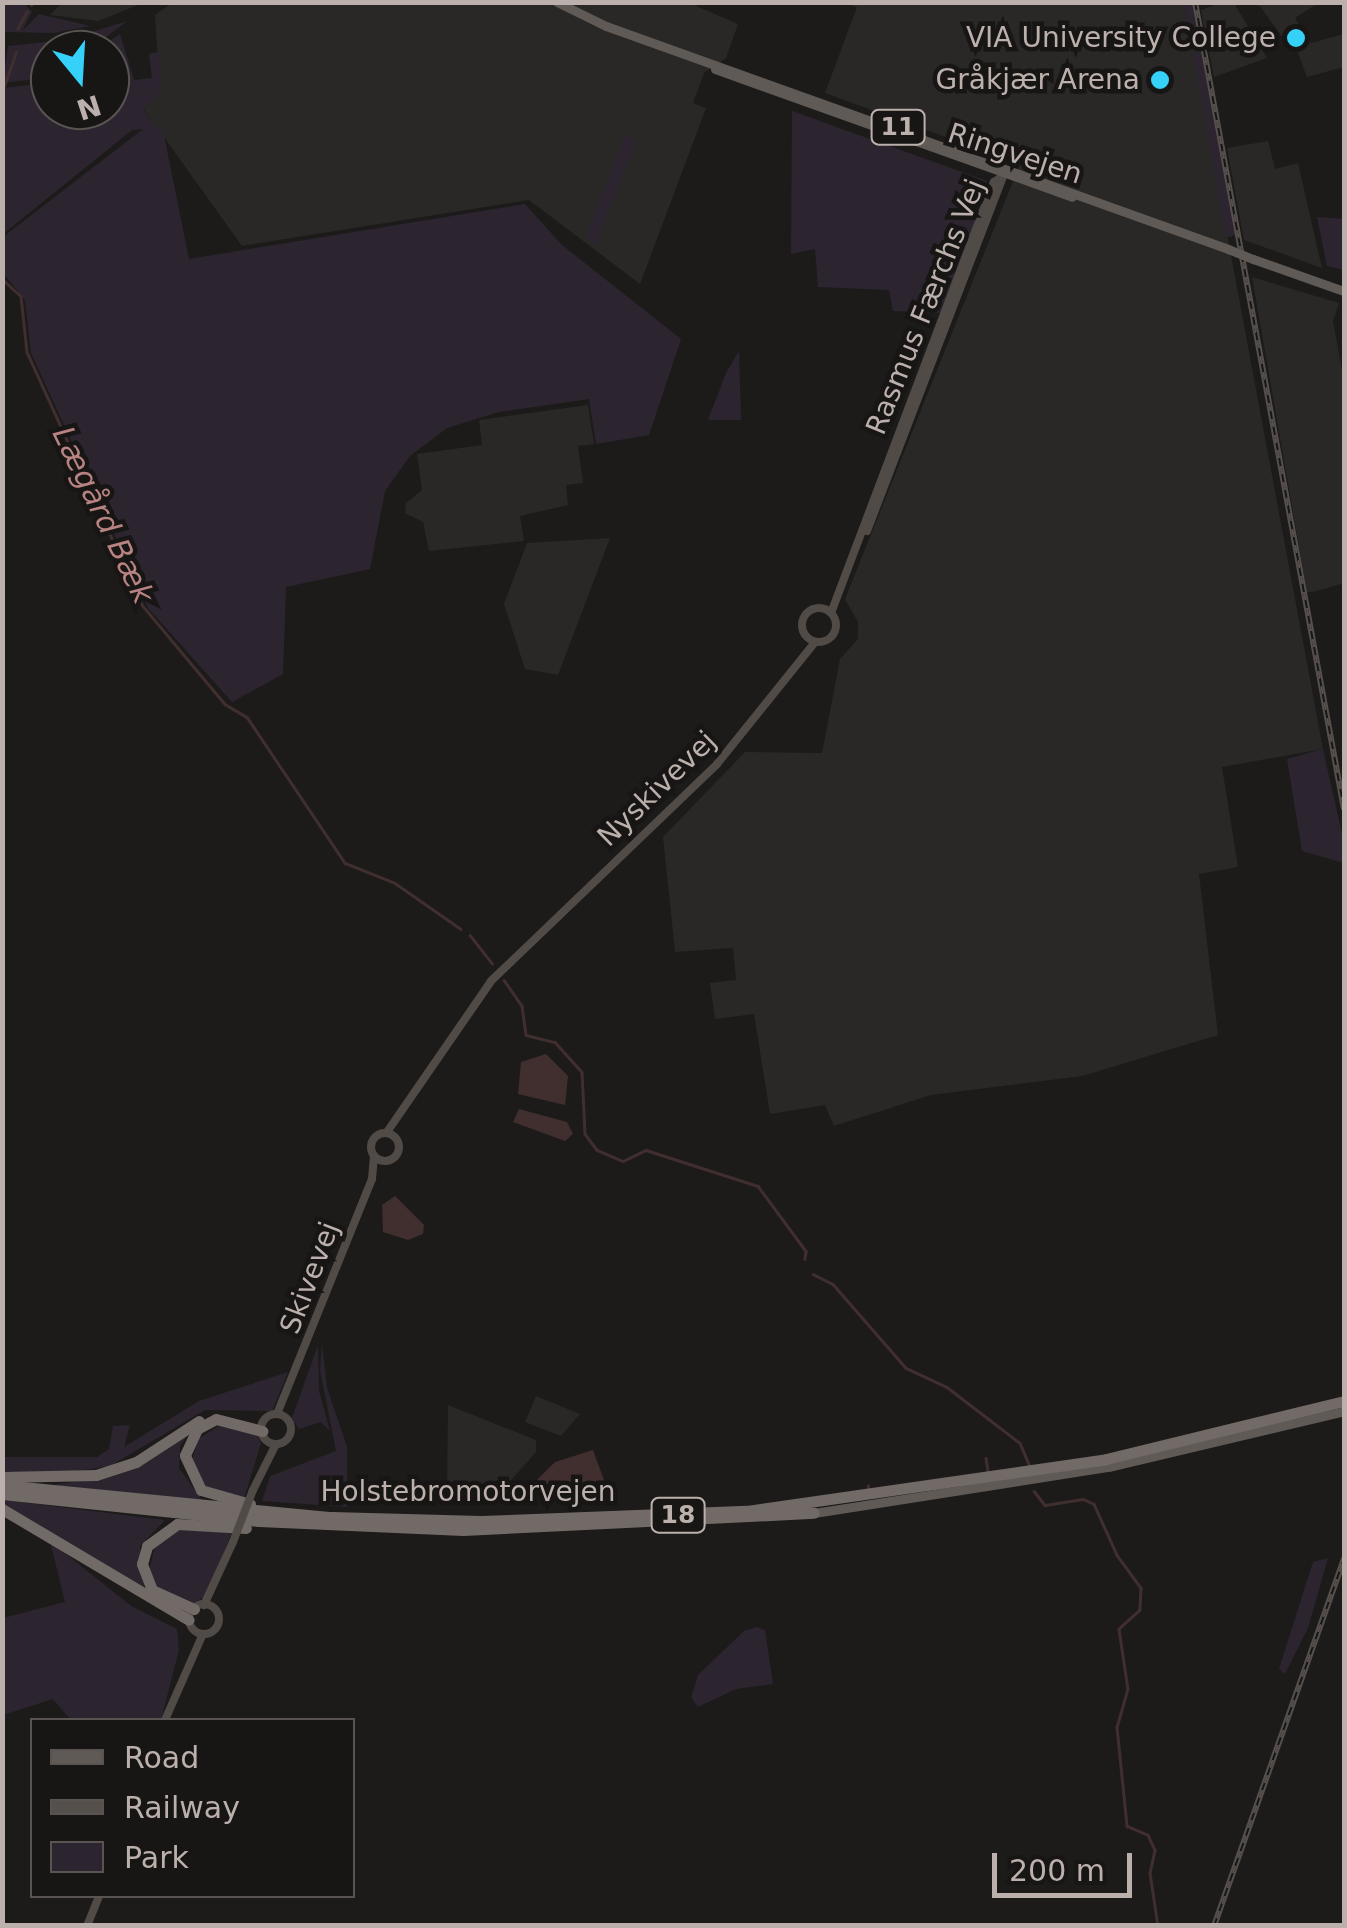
<!DOCTYPE html>
<meta charset="utf-8">
<style>
body{margin:0}
#map{position:relative;width:1347px;height:1928px;overflow:hidden;background:#1c1b1a;font-family:"DejaVu Sans",sans-serif}
div>[style]{position:absolute}
[style*='--x']{left:calc(var(--x)*1px);top:calc(var(--y)*1px);width:calc(var(--w)*1px);rotate:calc(var(--a)*1deg)}
.built>*{inset:0;background:#292826}
.green>*{inset:0;background:#2c2530}
.water>*{inset:0;background:#412f2f}
.stream>*{height:2.5px;margin:-1.25px;padding:0 1.25px;transform-origin:1.25px;border-radius:1.25px;background:#412f2f}
.secondary>*{height:8px;margin:-4px;padding:0 4px;transform-origin:4px;border-radius:4px;background:#514b48}
.secondary>.ring{margin:-4px;padding:0;box-sizing:content-box;background:none;border:8px solid #514b48;border-radius:50%}
.primary>*{height:9px;margin:-4.5px;padding:0 4.5px;transform-origin:4.5px;border-radius:4.5px;background:#605a56}
.motorway>*{height:11px;margin:-5.5px;padding:0 5.5px;transform-origin:5.5px;border-radius:5.5px;background:#726a66}
.rail>*{height:6px;margin-top:-3px;transform-origin:0;background:repeating-linear-gradient(90deg,#171615 0 8px,#56504d 0 16px);box-sizing:border-box;border-block:2px solid #56504d}
.secondary-bridge>*{height:8px;margin:-4px;padding:0 4px;transform-origin:4px;border-radius:4px;background:#514b48}
.primary-bridge>*{height:9px;margin:-4.5px;padding:0 4.5px;transform-origin:4.5px;border-radius:4.5px;background:#605a56}
.dots>*{width:28px;height:28px;translate:-50% -50%;box-sizing:border-box;border:5px solid #171615;border-radius:50%}
span{translate:-50% -50%;white-space:nowrap;text-align:center;line-height:1.15;-webkit-text-stroke:9px #171615;paint-order:stroke}
.shield-label span{padding:2px 8px;background:#171615;border:2px solid;border-radius:8px;-webkit-text-stroke-width:0}
.shield-label{font-size:25px;color:#bcb0ac;font-weight:700}
.poi-label{font-size:28px;color:#bcb0ac}
.right{translate:-100% -50%;text-align:right}
.street-label{font-size:28px;color:#bcb0ac}
.water-label{font-size:30px;color:#b88382;font-style:italic}
.frame{position:absolute;inset:0;border:5px solid #bcb0ac;pointer-events:none}
.legend{position:absolute;left:30px;top:1718px;width:325px;height:180px;box-sizing:border-box;background:#171615;border:2px solid #595451;margin:0;padding:12px 18px;list-style:none;font-size:30px;color:#bcb0ac}
.legend li{display:flex;align-items:center;gap:20px;height:50px}
.legend b{width:50px;border:2px solid #595451}
.north{position:absolute;left:30px;top:30px;width:100px;height:100px;box-sizing:border-box;background:#171615;border:2px solid #595451;border-radius:50%;rotate:162deg;font-size:28px;font-weight:700;line-height:40px;text-align:center;color:#bcb0ac}
.north::after{content:'';display:block;margin:auto;width:35px;height:45px;background:#35d1f9;clip-path:polygon(50% 0,100% 100%,50% 72%,0 100%)}
.scale{position:absolute;left:992px;top:1853px;width:140px;height:45px;box-sizing:border-box;border:5px solid #bcb0ac;border-top:0;padding-left:12px;font-size:30px;line-height:35px;white-space:nowrap;color:#bcb0ac;-webkit-text-stroke:8px #171615;paint-order:stroke}
</style>
<div id="map">
<div class="built">
<div style="clip-path:polygon(687px 2px,738px 24px,726px 58px,704px 73px,693px 103px,706px 108px,640px 284px,529px 200px,242px 246px,143px 108px,160px 94px,155px 15px,172px 3px)"></div>
<div style="clip-path:polygon(62px 3px,143px 3px,98px 21px,50px 15px)"></div>
<div style="clip-path:polygon(846px 3px,1184px 3px,1323px 749px,1222px 767px,1238px 867px,1199px 874px,1218px 1035px,1082px 1076px,931px 1095px,834px 1126px,825px 1105px,770px 1114px,754px 1014px,715px 1019px,710px 983px,736px 980px,733px 948px,675px 952px,663px 837px,745px 752px,822px 753px,840px 659px,858px 639px,858px 622px,845px 599px,1020px 164px,825px 93px,857px 7px)"></div>
<div style="clip-path:polygon(1221px 3px,1234px 3px,1267px 58px,1214px 77px,1201px 10px)"></div>
<div style="clip-path:polygon(1248px 3px,1318px 3px,1295px 18px,1311px 43px,1344px 34px,1344px 67px,1307px 77px,1297px 50px,1292px 51px,1260px 6px)"></div>
<div style="clip-path:polygon(1268px 141px,1275px 169px,1298px 163px,1322px 268px,1244px 240px,1227px 148px)"></div>
<div style="clip-path:polygon(1252px 277px,1339px 303px,1333px 321px,1344px 381px,1344px 583px,1313px 592px,1307px 592px)"></div>
<div style="clip-path:polygon(588px 405px,594px 444px,578px 446px,583px 483px,566px 485px,568px 505px,520px 516px,524px 541px,429px 551px,423px 522px,405px 513px,406px 503px,422px 490px,417px 454px,482px 445px,479px 420px)"></div>
<div style="clip-path:polygon(610px 538px,558px 675px,525px 669px,504px 604px,527px 543px)"></div>
<div style="clip-path:polygon(536px 1396px,580px 1414px,561px 1436px,525px 1422px)"></div>
<div style="clip-path:polygon(448px 1405px,536px 1440px,536px 1452px,499px 1494px,447px 1493px)"></div>
</div>
<div class="green">
<div style="clip-path:polygon(3px 3px,24px 3px,32px 12px,22px 31px,39px 14px,90px 26px,54px 33px,3px 32px)"></div>
<div style="clip-path:polygon(1184px 3px,1193px 3px,1236px 235px,1226px 238px)"></div>
<div style="clip-path:polygon(127px 21px,89px 50px,50px 50px,50px 77px,3px 83px,8px 46px,66px 40px)"></div>
<div style="clip-path:polygon(120px 34px,134px 80px,152px 78px,149px 54px,161px 51px,160px 94px,143px 109px,164px 135px,189px 259px,525px 204px,562px 245px,681px 339px,649px 435px,596px 444px,589px 399px,499px 412px,447px 428px,410px 456px,385px 491px,370px 569px,286px 587px,283px 674px,232px 702px,148px 608px,31px 353px,25px 300px,3px 273px,3px 237px,143px 129px,132px 130px,3px 234px,3px 88px,50px 83px,50px 110px,110px 110px,110px 50px,97px 50px)"></div>
<div style="clip-path:polygon(792px 111px,987px 181px,985px 194px,970px 189px,964px 206px,979px 212px,942px 313px,893px 311px,889px 290px,818px 287px,815px 249px,791px 254px)"></div>
<div style="clip-path:polygon(625px 134px,636px 141px,595px 245px,586px 236px)"></div>
<div style="clip-path:polygon(1317px 217px,1344px 219px,1344px 270px,1327px 266px)"></div>
<div style="clip-path:polygon(739px 351px,741px 420px,708px 420px,726px 373px)"></div>
<div style="clip-path:polygon(1323px 749px,1344px 843px,1344px 863px,1302px 851px,1287px 759px)"></div>
<div style="clip-path:polygon(322px 1343px,327px 1388px,347px 1447px,347px 1507px,262px 1501px,270px 1476px,336px 1451px,320px 1370px)"></div>
<div style="clip-path:polygon(318px 1345px,319px 1391px,330px 1431px,321px 1422px,299px 1429px,292px 1418px)"></div>
<div style="clip-path:polygon(288px 1372px,272px 1411px,205px 1410px,110px 1466px,47px 1475px,3px 1471px,2px 1457px,97px 1457px,109px 1449px,113px 1426px,130px 1425px,124px 1447px,199px 1401px)"></div>
<div style="clip-path:polygon(222px 1424px,257px 1435px,261px 1443px,244px 1499px,203px 1485px,191px 1464px,198px 1439px)"></div>
<div style="clip-path:polygon(191px 1431px,180px 1446px,179px 1468px,203px 1501px,53px 1485px,100px 1478px,148px 1460px)"></div>
<div style="clip-path:polygon(3px 1500px,165px 1520px,140px 1546px,144px 1587px,3px 1506px)"></div>
<div style="clip-path:polygon(177px 1530px,232px 1532px,207px 1595px,191px 1605px,155px 1585px,149px 1572px,156px 1541px)"></div>
<div style="clip-path:polygon(50px 1541px,131px 1606px,177px 1629px,179px 1650px,161px 1720px,71px 1720px,53px 1699px,3px 1715px,3px 1618px,65px 1602px)"></div>
<div style="clip-path:polygon(1328px 1558px,1308px 1628px,1285px 1674px,1279px 1669px,1313px 1562px)"></div>
<div style="clip-path:polygon(757px 1627px,765px 1630px,773px 1684px,736px 1689px,698px 1707px,691px 1697px,698px 1675px,744px 1631px)"></div>
</div>
<div class="water">
<div style="clip-path:polygon(546px 1054px,568px 1076px,565px 1105px,518px 1094px,521px 1062px)"></div>
<div style="clip-path:polygon(519px 1109px,567px 1122px,573px 1134px,565px 1141px,513px 1122px)"></div>
<div style="clip-path:polygon(395px 1196px,424px 1225px,423px 1234px,408px 1240px,383px 1232px,382px 1205px)"></div>
<div style="clip-path:polygon(593px 1450px,604px 1480px,598px 1493px,542px 1493px,537px 1480px,555px 1462px)"></div>
</div>
<div class="stream">
<div style="--x:31;--y:5;--w:3;--a:-72"></div>
<div style="--x:17;--y:29;--w:20;--a:-60"></div>
<div style="--x:2;--y:92;--w:42;--a:-70.7"></div>
<div style="--x:2;--y:279;--w:25;--a:42"></div>
<div style="--x:21;--y:296;--w:56;--a:83.9"></div>
<div style="--x:27;--y:352;--w:279;--a:65.5"></div>
<div style="--x:143;--y:606;--w:128;--a:50.1"></div>
<div style="--x:225;--y:704;--w:26;--a:31"></div>
<div style="--x:247;--y:717;--w:176;--a:56.1"></div>
<div style="--x:345;--y:863;--w:54;--a:21.8"></div>
<div style="--x:395;--y:883;--w:80;--a:34.9"></div>
<div style="--x:470;--y:935;--w:36;--a:52"></div>
<div style="--x:504;--y:980;--w:32;--a:55"></div>
<div style="--x:522;--y:1006;--w:29;--a:82"></div>
<div style="--x:526;--y:1035;--w:30;--a:14"></div>
<div style="--x:555;--y:1042;--w:40;--a:48"></div>
<div style="--x:582;--y:1072;--w:62;--a:87.2"></div>
<div style="--x:585;--y:1134;--w:20;--a:53"></div>
<div style="--x:597;--y:1150;--w:28;--a:23"></div>
<div style="--x:623;--y:1161;--w:25;--a:-26"></div>
<div style="--x:646;--y:1150;--w:118;--a:17.8"></div>
<div style="--x:758;--y:1186;--w:81;--a:53.6"></div>
<div style="--x:806;--y:1251;--w:8;--a:97"></div>
<div style="--x:813;--y:1274;--w:22;--a:27"></div>
<div style="--x:833;--y:1284;--w:111;--a:49"></div>
<div style="--x:906;--y:1368;--w:45;--a:24.9"></div>
<div style="--x:947;--y:1387;--w:92;--a:37.5"></div>
<div style="--x:1020;--y:1443;--w:23;--a:67"></div>
<div style="--x:986;--y:1458;--w:13;--a:81"></div>
<div style="--x:868;--y:1488;--w:2;--a:-90"></div>
<div style="--x:1034;--y:1491;--w:18;--a:52"></div>
<div style="--x:1045;--y:1505;--w:38;--a:-9"></div>
<div style="--x:1083;--y:1499;--w:12;--a:24"></div>
<div style="--x:1094;--y:1504;--w:56;--a:65.7"></div>
<div style="--x:1117;--y:1555;--w:41;--a:54"></div>
<div style="--x:1141;--y:1588;--w:22;--a:93"></div>
<div style="--x:1140;--y:1610;--w:28;--a:138"></div>
<div style="--x:1119;--y:1629;--w:61;--a:81.5"></div>
<div style="--x:1128;--y:1689;--w:40;--a:106"></div>
<div style="--x:1117;--y:1727;--w:100;--a:84.2"></div>
<div style="--x:1127;--y:1826;--w:23;--a:23"></div>
<div style="--x:1148;--y:1835;--w:17;--a:65"></div>
<div style="--x:1155;--y:1850;--w:24;--a:102"></div>
<div style="--x:1150;--y:1873;--w:54;--a:81.4"></div>
</div>
<div class="secondary">
<div style="--x:867;--y:531;--w:380;--a:-69"></div>
<div class="ring" style="left:802px;top:608px;width:26px;height:26px"></div>
<div style="--x:831;--y:613;--w:461;--a:-69.3"></div>
<div style="--x:994;--y:182;--w:11;--a:-34"></div>
<div style="--x:387;--y:1132;--w:183;--a:-55.4"></div>
<div style="--x:491;--y:981;--w:313;--a:-43.8"></div>
<div style="--x:717;--y:764;--w:156;--a:-51.2"></div>
<div class="ring" style="left:371px;top:1133px;width:20px;height:20px"></div>
<div style="--x:277;--y:1414;--w:253;--a:-68"></div>
<div style="--x:372;--y:1179;--w:23;--a:-85"></div>
<div class="ring" style="left:261px;top:1414px;width:22px;height:22px"></div>
<div style="--x:253;--y:1490;--w:51;--a:-63.4"></div>
<div class="ring" style="left:189px;top:1604px;width:22px;height:22px"></div>
<div style="--x:204;--y:1605;--w:69;--a:-65.3"></div>
<div style="--x:165;--y:1720;--w:94;--a:-66.2"></div>
<div style="--x:87;--y:1926;--w:32;--a:-68"></div>
</div>
<div class="primary">
<div style="--x:557;--y:2;--w:55;--a:26.1"></div>
<div style="--x:606;--y:26;--w:661;--a:19.72"></div>
<div style="--x:715;--y:69;--w:379;--a:19.7"></div>
<div style="--x:1253;--y:259;--w:96;--a:19.4"></div>
<div style="--x:814;--y:1513;--w:298;--a:-8.9"></div>
<div style="--x:1108;--y:1467;--w:243;--a:-13.3"></div>
</div>
<div class="motorway">
<div style="--x:2;--y:1477;--w:94;--a:-1.2"></div>
<div style="--x:96;--y:1475;--w:42;--a:-18"></div>
<div style="--x:136;--y:1462;--w:75;--a:-33.1"></div>
<div style="--x:2;--y:1485;--w:331;--a:5.6"></div>
<div style="--x:331;--y:1517;--w:150;--a:1.5"></div>
<div style="--x:481;--y:1521;--w:266;--a:-2.2"></div>
<div style="--x:747;--y:1511;--w:363;--a:-8.2"></div>
<div style="--x:1106;--y:1459;--w:245;--a:-13.7"></div>
<div style="--x:2;--y:1494;--w:258;--a:6"></div>
<div style="--x:259;--y:1521;--w:204;--a:2.5"></div>
<div style="--x:463;--y:1530;--w:351;--a:-2.8"></div>
<div style="--x:250;--y:1504;--w:51;--a:-164.1"></div>
<div style="--x:201;--y:1490;--w:38;--a:-115"></div>
<div style="--x:185;--y:1455;--w:29;--a:-65"></div>
<div style="--x:197;--y:1429;--w:21;--a:-28"></div>
<div style="--x:216;--y:1419;--w:48;--a:14.6"></div>
<div style="--x:2;--y:1509;--w:217;--a:30.7"></div>
<div style="--x:194;--y:1609;--w:46;--a:-155.7"></div>
<div style="--x:152;--y:1590;--w:28;--a:-111"></div>
<div style="--x:142;--y:1564;--w:19;--a:-74"></div>
<div style="--x:147;--y:1546;--w:37;--a:-36"></div>
<div style="--x:177;--y:1524;--w:69;--a:3.3"></div>
</div>
<div class="rail">
<div style="--x:1195;--y:2;--w:821;--a:79.54"></div>
<div style="--x:1214;--y:1926;--w:390;--a:-70.5"></div>
</div>
<div class="secondary-bridge">
<div style="--x:233;--y:1542;--w:56;--a:-69"></div>
</div>
<div class="primary-bridge">
<div style="--x:1228;--y:249;--w:27;--a:22"></div>
</div>
<div class="dots">
<div style="left:1296px;top:38px;background:#35d1f9"></div>
<div style="left:1160px;top:80px;background:#35d1f9"></div>
</div>
<div class="shield-label">
<span style="left:898px;top:127px">11</span>
<span style="left:678px;top:1515px">18</span>
</div>
<div class="poi-label">
<span class="right" style="left:1276px;top:38px">VIA University College</span>
<span class="right" style="left:1140px;top:80px">Gråkjær Arena</span>
</div>
<div class="street-label">
<span style="left:1015px;top:154px;rotate:18deg">Ringvejen</span>
<span style="left:926px;top:307px;rotate:-68deg">Rasmus Færchs Vej</span>
<span style="left:657px;top:789px;rotate:-44deg">Nyskivevej</span>
<span style="left:310px;top:1278px;rotate:-69deg">Skivevej</span>
<span style="left:468px;top:1492px">Holstebromotorvejen</span>
</div>
<div class="water-label">
<span style="left:103px;top:515px;rotate:64deg">Lægård Bæk</span>
</div>
<div class="frame"></div>
<ul class="legend">
<li><b style="height:12px;background:#605a56"></b>Road</li>
<li><b style="height:12px;background:#56504d"></b>Railway</li>
<li><b style="height:28px;background:#2c2530"></b>Park</li>
</ul>
<div class="north">N</div>
<div class="scale">200 m</div>
</div>
